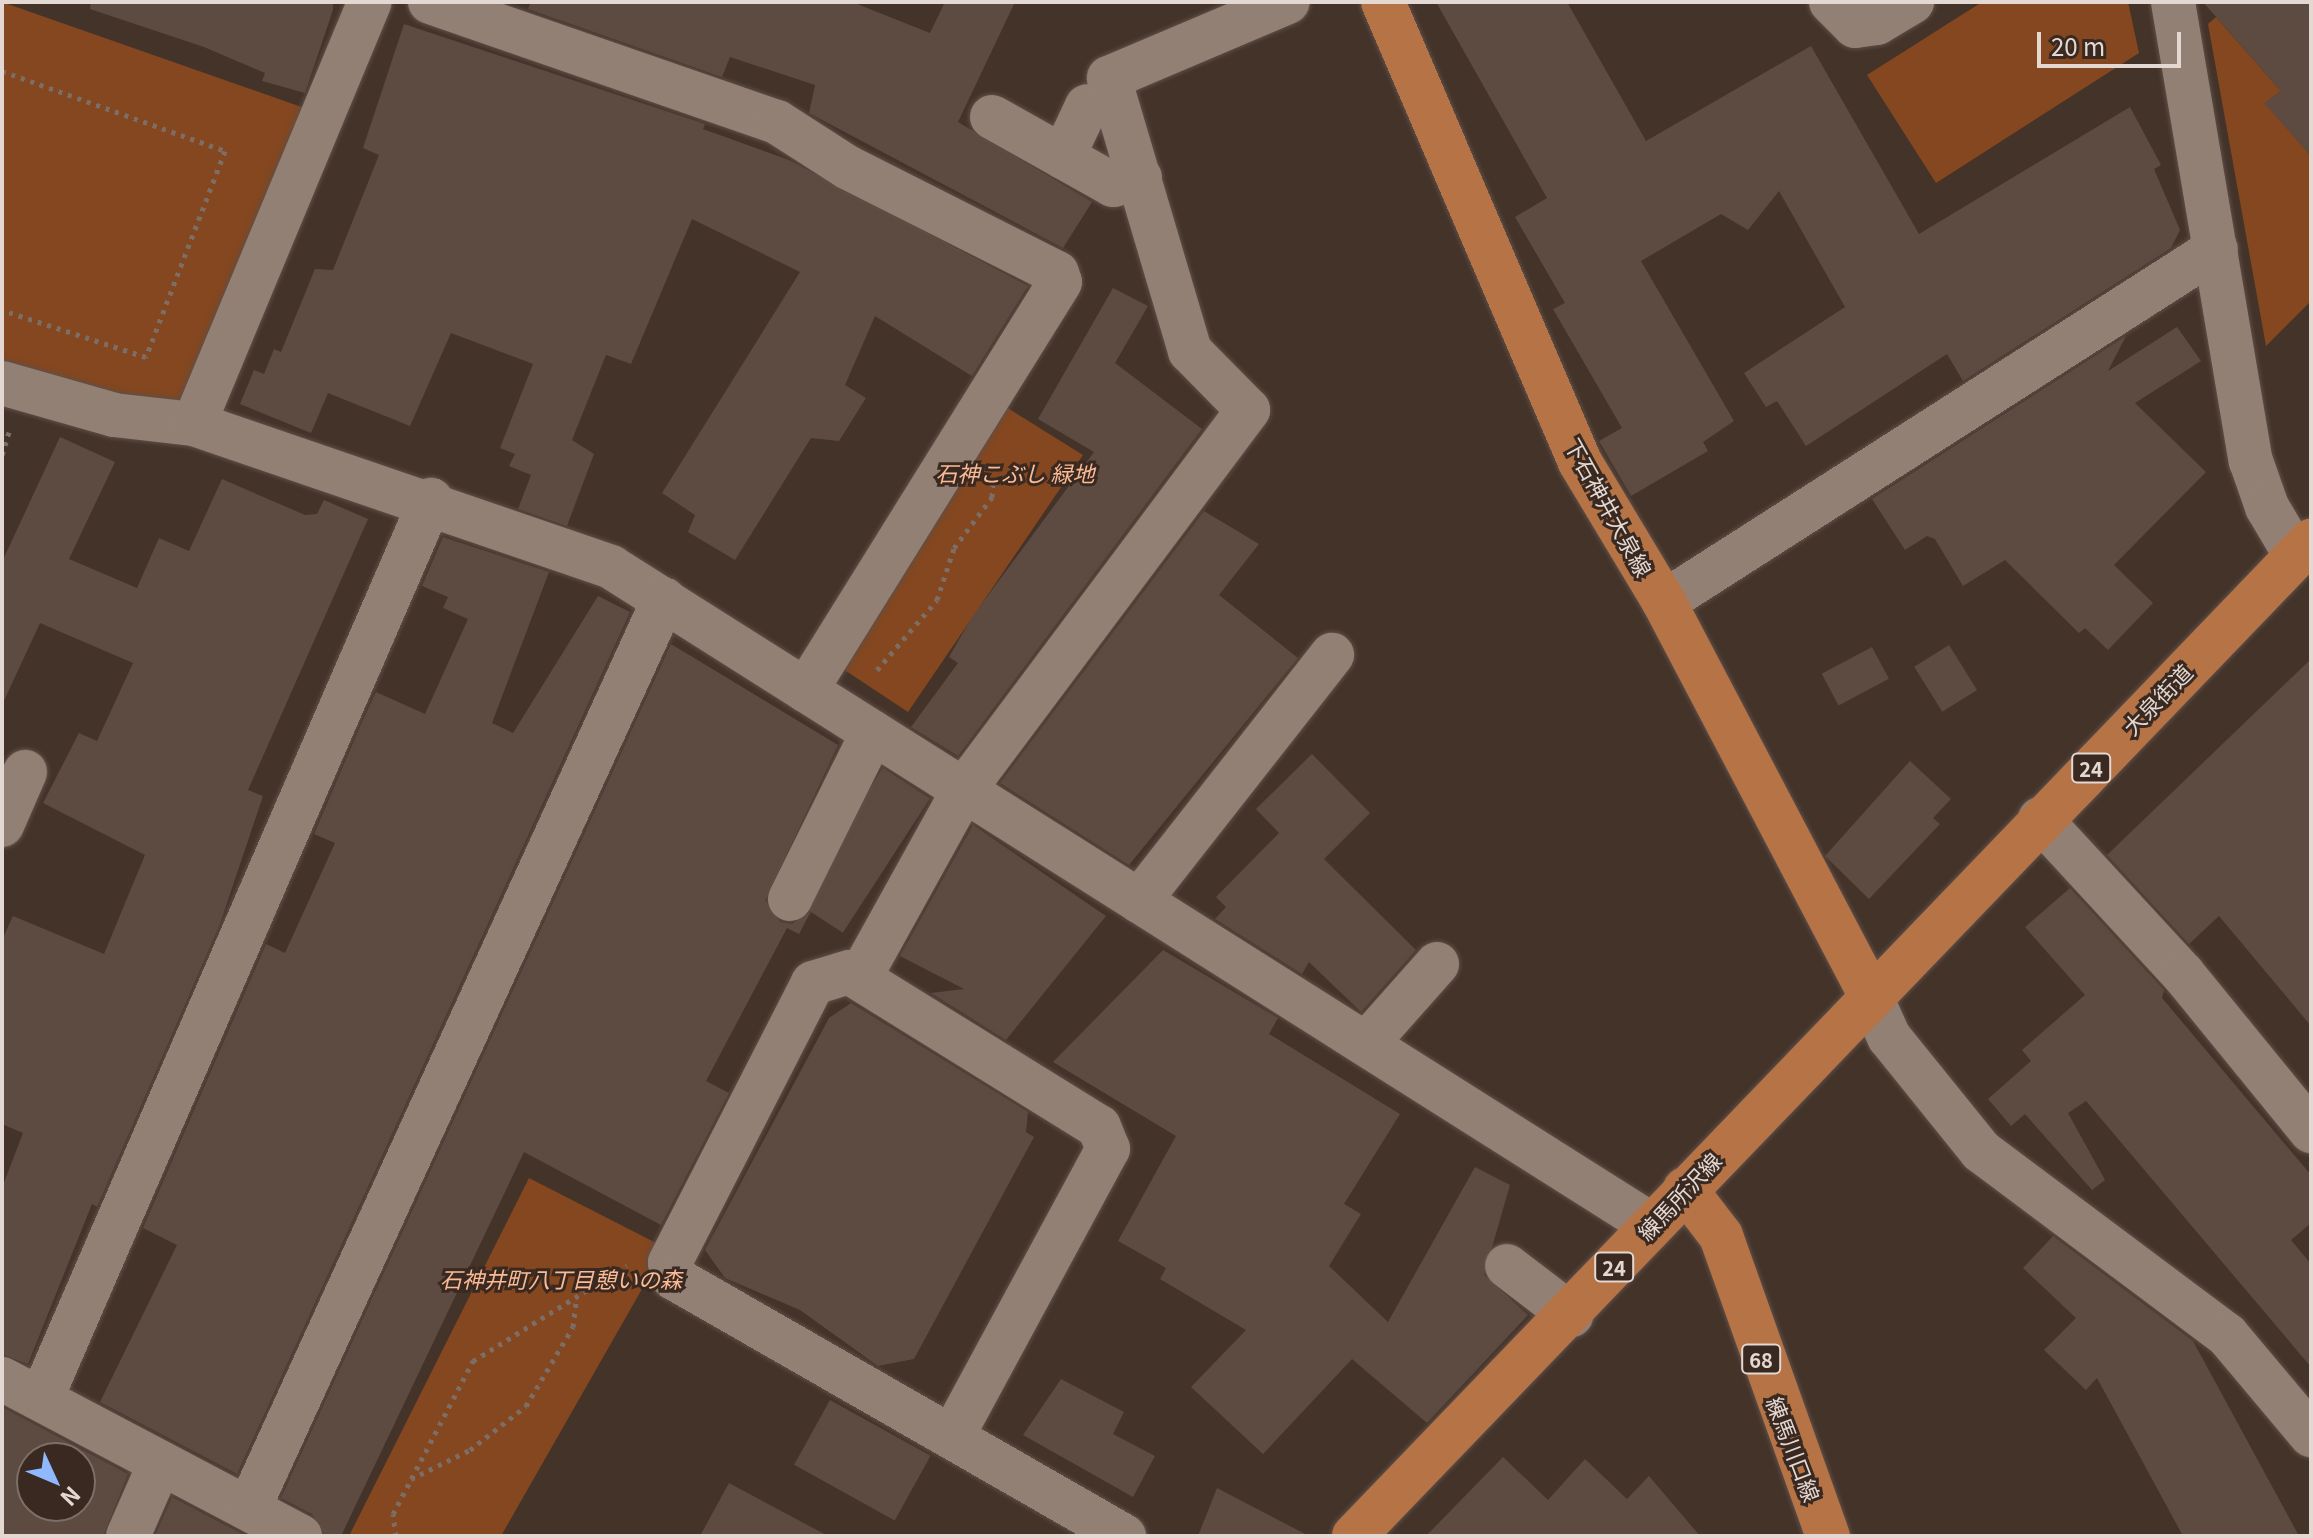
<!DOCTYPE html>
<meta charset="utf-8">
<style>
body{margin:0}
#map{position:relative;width:2313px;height:1538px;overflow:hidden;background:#443329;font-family:Georgia,"Noto Sans JP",serif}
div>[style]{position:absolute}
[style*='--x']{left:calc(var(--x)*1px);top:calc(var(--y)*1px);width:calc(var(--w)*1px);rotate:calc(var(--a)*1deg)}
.green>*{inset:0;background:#844720}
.building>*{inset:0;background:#5d4b41;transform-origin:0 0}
.path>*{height:5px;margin-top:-2.5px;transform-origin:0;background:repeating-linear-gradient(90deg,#7c6d65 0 4px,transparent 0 10px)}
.roads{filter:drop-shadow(0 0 2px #5e4f48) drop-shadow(0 0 2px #5e4f48)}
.minor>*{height:44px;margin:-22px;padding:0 22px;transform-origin:22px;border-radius:22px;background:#938075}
.major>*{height:44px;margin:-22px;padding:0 22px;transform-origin:22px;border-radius:22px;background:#b57346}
span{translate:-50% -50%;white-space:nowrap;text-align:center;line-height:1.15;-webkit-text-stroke:6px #392920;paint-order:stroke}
.shield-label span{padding:2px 6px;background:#392920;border:2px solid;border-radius:6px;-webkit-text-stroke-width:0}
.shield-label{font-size:20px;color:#e3d8d2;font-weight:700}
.park-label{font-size:22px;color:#faba96;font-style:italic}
.street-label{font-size:22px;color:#e3d8d2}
.frame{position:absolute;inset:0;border:4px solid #e3d8d2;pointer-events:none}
.north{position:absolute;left:16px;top:1442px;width:80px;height:80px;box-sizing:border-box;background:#392920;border:2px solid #7d6f67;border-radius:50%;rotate:134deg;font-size:22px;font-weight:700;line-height:32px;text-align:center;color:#e3d8d2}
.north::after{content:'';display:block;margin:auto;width:28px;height:36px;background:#90b8fd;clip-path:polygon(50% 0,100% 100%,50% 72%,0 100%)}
.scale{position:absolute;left:2037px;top:32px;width:144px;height:36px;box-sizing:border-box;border:4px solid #e3d8d2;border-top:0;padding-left:10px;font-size:24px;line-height:28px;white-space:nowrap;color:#e3d8d2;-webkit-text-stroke:6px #392920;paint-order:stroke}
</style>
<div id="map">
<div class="green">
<div style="clip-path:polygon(2px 2px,313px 111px,181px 408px,2px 370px)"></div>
<div style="clip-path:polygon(1982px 2px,2128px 2px,2139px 53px,1936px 183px,1867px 75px)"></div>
<div style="clip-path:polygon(2216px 17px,2281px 91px,2265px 103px,2311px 156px,2311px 301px,2266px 346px,2208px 24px)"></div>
<div style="clip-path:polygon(1003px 405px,1083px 455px,908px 712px,846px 671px,843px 660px)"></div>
<div style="clip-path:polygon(529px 1178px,662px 1246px,646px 1282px,501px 1536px,349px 1536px)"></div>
</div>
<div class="building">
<div style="clip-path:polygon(91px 2px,333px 2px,333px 10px,305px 93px,262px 81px,265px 73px,204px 47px,90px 9px)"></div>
<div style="clip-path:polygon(531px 2px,852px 2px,930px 33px,945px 2px,1015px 2px,958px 122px,1092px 202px,1063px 248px,809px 113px,815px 85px,730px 57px,722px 77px,528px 9px)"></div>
<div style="clip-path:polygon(1436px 2px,1567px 2px,1646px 141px,1811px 46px,1919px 234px,2130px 107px,2161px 165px,2154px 169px,2180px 230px,2171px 248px,1963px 381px,1947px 354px,1806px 446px,1777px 401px,1766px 407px,1744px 373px,1845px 307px,1779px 191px,1748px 230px,1721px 214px,1641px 261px,1734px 421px,1703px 442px,1708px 451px,1631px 496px,1599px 441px,1622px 428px,1553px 309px,1565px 303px,1515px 217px,1547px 198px)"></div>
<div style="clip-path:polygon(2203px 2px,2311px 2px,2311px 156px,2264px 103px,2281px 91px)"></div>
<div style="clip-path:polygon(404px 24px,705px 124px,703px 129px,789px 160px,1028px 286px,972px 376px,875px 316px,845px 385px,866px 398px,839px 441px,811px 438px,735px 560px,688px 532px,695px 515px,662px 493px,800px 272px,692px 219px,631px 364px,606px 355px,572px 440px,594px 454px,567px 526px,518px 509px,531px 475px,509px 466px,515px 454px,500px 448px,533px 364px,451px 333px,410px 426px,328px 393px,311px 433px,240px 404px,254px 370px,264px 374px,274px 349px,281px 352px,315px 269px,333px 270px,379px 155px,363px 148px)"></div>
<div style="clip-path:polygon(1113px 288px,1148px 306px,1115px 363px,1202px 429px,958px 756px,911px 727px,958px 663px,949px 657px,972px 617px,1094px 452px,1038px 419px)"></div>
<div style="clip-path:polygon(2177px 327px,2201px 361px,2135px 403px,2206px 472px,2114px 565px,2153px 603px,2108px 650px,2085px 628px,2079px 633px,2005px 560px,1963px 586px,1935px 539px,1927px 536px,1905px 550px,1872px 499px,2126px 336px,2108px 371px)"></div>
<div style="clip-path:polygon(60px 437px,115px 462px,69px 559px,137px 588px,159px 538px,189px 551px,222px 479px,305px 515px,317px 514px,324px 500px,368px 519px,248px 790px,263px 796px,220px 924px,97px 1207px,92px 1204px,28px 1364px,2px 1354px,2px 1188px,23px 1133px,2px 1124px,2px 940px,13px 916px,104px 954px,145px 855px,43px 803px,79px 733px,97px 741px,133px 663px,40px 623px,2px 705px,2px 562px)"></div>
<div style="clip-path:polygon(1204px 511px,1259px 544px,1219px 595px,1298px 658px,1129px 865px,1000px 783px)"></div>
<div style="clip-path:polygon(443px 537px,549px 572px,492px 723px,513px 733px,598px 596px,630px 612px,237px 1474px,100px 1402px,177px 1245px,143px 1228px,266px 944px,285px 953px,335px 843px,314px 834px,362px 722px,376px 692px,425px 714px,468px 619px,443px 608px,448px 597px,422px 586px)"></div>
<div style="clip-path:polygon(671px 644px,838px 745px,765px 900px,780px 922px,792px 924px,811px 911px,799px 934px,787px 928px,706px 1081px,729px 1093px,661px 1225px,524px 1152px,341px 1536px,325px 1536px,312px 1514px,281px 1498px)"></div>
<div style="left:1949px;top:645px;width:53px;height:41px;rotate:58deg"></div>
<div style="left:1872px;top:647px;width:36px;height:57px;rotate:62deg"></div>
<div style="clip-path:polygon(2311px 659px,2311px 1026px,2219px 916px,2189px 944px,2107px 855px)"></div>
<div style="clip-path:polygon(1312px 754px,1370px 813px,1324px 859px,1416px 950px,1361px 1012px,1309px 962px,1302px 974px,1215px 919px,1226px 907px,1216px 897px,1279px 833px,1256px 809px)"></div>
<div style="clip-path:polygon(1910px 761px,1951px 799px,1933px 818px,1940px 824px,1869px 899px,1825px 856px)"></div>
<div style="left:883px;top:768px;width:56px;height:160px;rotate:33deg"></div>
<div style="clip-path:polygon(973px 825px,1106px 916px,1006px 1040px,931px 993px,964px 989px,900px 956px)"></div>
<div style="clip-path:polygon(2070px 888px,2164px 990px,2162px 998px,2311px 1175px,2311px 1223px,2291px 1240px,2311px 1264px,2311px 1367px,2086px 1101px,2068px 1113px,2105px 1180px,2092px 1190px,2025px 1114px,2011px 1126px,1988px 1099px,2031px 1061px,2022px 1050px,2085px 995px,2025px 927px)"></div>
<div style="clip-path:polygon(1163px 950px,1278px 1018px,1269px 1034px,1400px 1114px,1344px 1204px,1361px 1214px,1329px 1266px,1388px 1322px,1475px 1167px,1510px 1185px,1484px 1275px,1528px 1315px,1427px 1423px,1352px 1359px,1263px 1454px,1191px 1387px,1246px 1330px,1160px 1279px,1166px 1268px,1118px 1241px,1176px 1136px,1053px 1062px)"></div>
<div style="clip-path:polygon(851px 1003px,1028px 1112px,1026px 1132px,1034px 1137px,914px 1359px,878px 1366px,800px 1310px,725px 1278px,705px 1250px,829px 1018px)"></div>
<div style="clip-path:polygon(2053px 1236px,2193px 1341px,2299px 1536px,2183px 1536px,2097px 1378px,2086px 1390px,2044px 1350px,2076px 1318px,2023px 1268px)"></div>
<div style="clip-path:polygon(1061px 1379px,1124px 1412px,1113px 1434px,1155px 1456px,1133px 1497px,1023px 1435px)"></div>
<div style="left:830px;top:1400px;width:115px;height:74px;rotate:29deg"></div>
<div style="clip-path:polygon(evenodd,2px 1407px,128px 1474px,103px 1536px,2px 1536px,2px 1407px,32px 1458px,80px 1458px,80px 1506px,32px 1506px,32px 1458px)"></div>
<div style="clip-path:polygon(1503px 1457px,1548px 1500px,1585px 1459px,1627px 1499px,1649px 1476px,1700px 1536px,1426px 1536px)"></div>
<div style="clip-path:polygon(729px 1483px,828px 1536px,700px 1536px)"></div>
<div style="clip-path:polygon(1217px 1488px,1309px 1536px,1198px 1536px)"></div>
<div style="clip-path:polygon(172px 1497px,246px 1536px,155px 1536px)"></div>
</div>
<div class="path">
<div style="--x:2;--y:71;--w:237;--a:19.7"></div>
<div style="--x:225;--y:151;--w:221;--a:111"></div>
<div style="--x:146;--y:357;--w:151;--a:-161.9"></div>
<div style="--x:2;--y:455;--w:24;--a:-73"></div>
<div style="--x:877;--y:670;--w:92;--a:-49.4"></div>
<div style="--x:937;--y:600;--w:55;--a:-71.9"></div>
<div style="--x:954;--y:548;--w:64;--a:-53.3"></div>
<div style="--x:992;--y:497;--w:15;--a:-86"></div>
<div style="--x:411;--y:1479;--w:66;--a:-26.2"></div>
<div style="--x:470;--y:1450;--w:71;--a:-38.2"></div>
<div style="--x:526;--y:1406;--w:92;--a:-59.3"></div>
<div style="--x:573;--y:1327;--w:31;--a:-83"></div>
<div style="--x:396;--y:1536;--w:22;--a:-98"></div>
<div style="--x:393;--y:1514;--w:173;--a:-62.4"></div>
<div style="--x:473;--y:1361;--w:181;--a:-31.9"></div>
</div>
<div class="roads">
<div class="minor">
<div style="--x:430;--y:2;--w:367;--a:19.1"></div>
<div style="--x:777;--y:122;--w:83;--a:32.7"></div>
<div style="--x:847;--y:167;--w:235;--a:26.8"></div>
<div style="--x:1057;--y:273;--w:9;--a:72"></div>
<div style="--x:1060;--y:282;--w:481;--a:121.9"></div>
<div style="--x:1831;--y:2;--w:34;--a:45"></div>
<div style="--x:1855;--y:26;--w:22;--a:-8"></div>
<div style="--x:1877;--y:23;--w:41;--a:-31"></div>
<div style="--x:2173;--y:2;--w:466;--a:80.4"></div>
<div style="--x:2251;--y:461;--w:49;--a:70.8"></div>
<div style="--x:2267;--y:507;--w:57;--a:59.4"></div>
<div style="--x:992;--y:117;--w:139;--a:29.3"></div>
<div style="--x:1113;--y:185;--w:28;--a:-15"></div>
<div style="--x:1063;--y:157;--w:56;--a:-64.8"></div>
<div style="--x:2;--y:383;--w:116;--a:15.9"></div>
<div style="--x:114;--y:415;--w:81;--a:6.4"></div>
<div style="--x:194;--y:424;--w:441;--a:18.9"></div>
<div style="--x:611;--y:567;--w:1232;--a:32.3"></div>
<div style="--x:194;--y:424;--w:457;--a:-67.4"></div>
<div style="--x:1664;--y:602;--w:655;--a:-32.6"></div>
<div style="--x:2040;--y:819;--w:211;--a:47.3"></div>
<div style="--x:2183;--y:974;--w:203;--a:50.8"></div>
<div style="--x:2;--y:825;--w:58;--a:-66.5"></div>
<div style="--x:790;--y:899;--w:186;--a:-63.6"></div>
<div style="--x:1139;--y:901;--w:313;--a:-51.9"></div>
<div style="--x:860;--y:977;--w:213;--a:-61"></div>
<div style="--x:963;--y:791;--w:476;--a:-53.2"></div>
<div style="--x:1248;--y:410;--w:83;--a:-134.5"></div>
<div style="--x:1190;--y:351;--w:285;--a:-106.5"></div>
<div style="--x:1109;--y:78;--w:194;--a:-23"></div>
<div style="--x:1870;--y:995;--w:46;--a:65.7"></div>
<div style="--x:1889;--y:1037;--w:146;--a:51.1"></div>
<div style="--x:1981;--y:1151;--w:307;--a:36.8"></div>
<div style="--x:2227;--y:1335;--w:131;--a:50"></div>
<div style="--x:1366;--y:1044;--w:107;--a:-48.4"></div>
<div style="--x:1507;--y:1266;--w:81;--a:37.4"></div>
<div style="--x:2;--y:1379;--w:337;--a:27.8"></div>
<div style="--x:42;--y:1397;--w:978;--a:-66.56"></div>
<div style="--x:952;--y:1437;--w:328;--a:-61.6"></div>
<div style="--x:1108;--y:1149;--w:24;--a:-112"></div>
<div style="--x:1099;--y:1127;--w:294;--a:-148.2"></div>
<div style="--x:849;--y:972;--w:38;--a:163"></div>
<div style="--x:813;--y:983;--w:314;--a:117.1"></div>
<div style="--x:670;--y:1263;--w:16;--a:75"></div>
<div style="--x:674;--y:1278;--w:519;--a:29.83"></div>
<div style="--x:249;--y:1508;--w:999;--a:-65.46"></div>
<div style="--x:128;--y:1536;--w:80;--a:-66.3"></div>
</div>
<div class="major">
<div style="--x:1383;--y:2;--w:500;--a:66.82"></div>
<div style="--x:1580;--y:462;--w:163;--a:59"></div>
<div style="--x:1664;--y:602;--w:444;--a:62.3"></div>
<div style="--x:1685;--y:1189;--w:59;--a:52.5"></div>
<div style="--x:1721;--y:1236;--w:319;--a:70.4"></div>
<div style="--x:1354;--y:1536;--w:1381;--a:-46.12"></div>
</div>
</div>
<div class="shield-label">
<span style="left:2091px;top:768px">24</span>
<span style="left:1614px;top:1267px">24</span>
<span style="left:1761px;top:1359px">68</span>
</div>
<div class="park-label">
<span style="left:1015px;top:473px">石神こぶし 緑地</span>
<span style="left:561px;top:1279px">石神井町八丁目憩いの森</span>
</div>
<div class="street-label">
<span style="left:1609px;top:507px;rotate:61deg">下石神井大泉線</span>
<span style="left:2157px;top:699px;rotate:-46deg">大泉街道</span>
<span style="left:1679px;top:1196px;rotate:-47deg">練馬所沢線</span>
<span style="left:1794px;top:1449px;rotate:69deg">練馬川口線</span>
</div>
<div class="frame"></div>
<div class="north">N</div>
<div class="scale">20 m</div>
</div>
